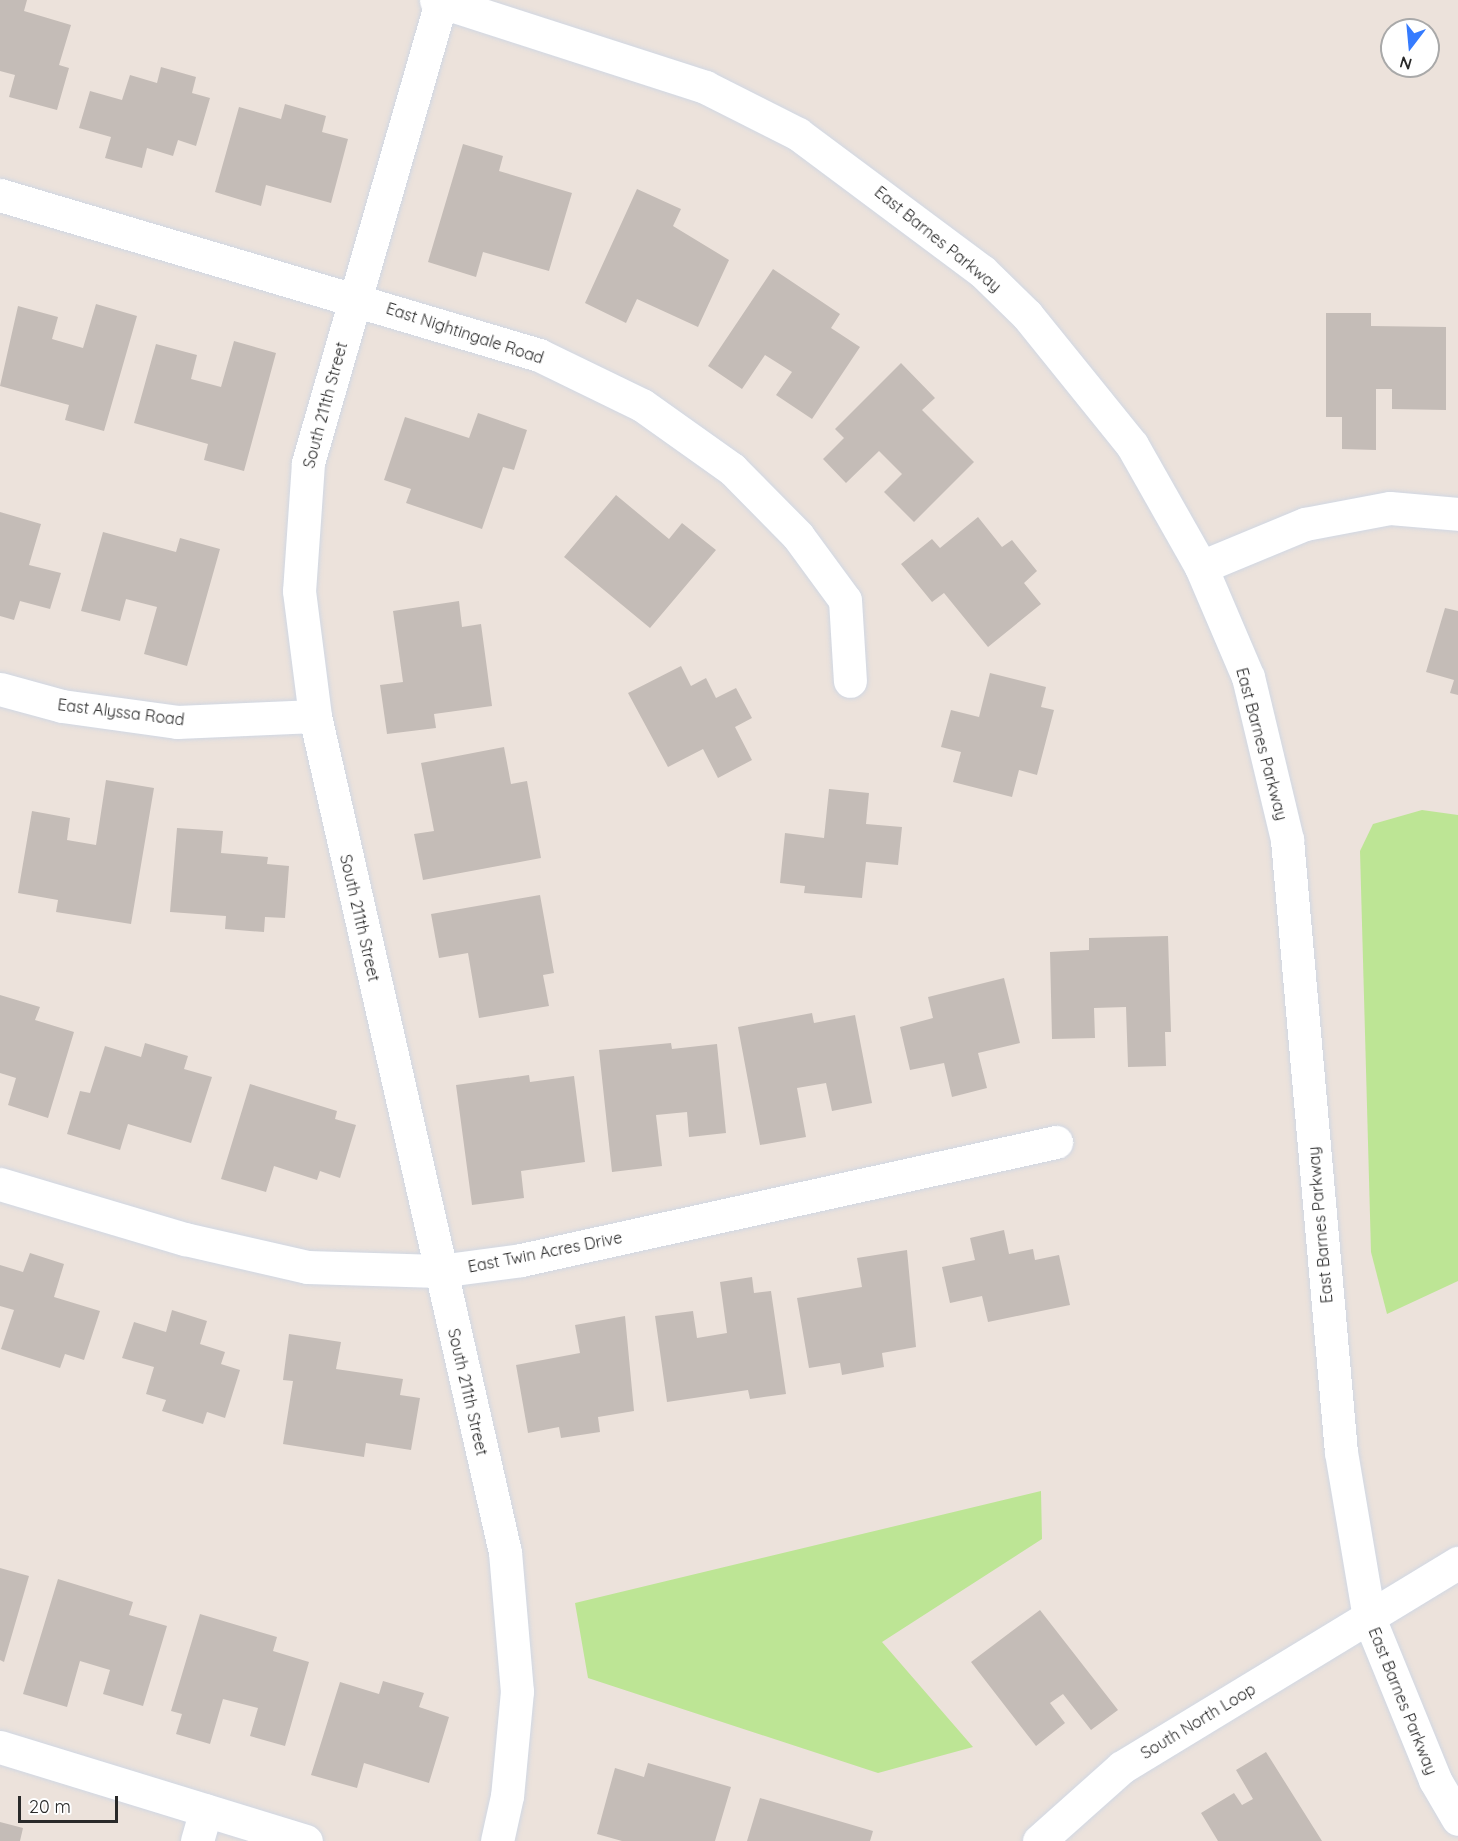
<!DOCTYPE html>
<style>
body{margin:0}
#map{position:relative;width:1458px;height:1841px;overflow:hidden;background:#ece2db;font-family:Quicksand,sans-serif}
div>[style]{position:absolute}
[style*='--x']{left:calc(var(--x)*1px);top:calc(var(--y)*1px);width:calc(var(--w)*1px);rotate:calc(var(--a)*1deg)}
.green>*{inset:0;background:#bde595}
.building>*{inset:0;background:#c4bcb7}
.roads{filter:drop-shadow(0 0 2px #d0d7e3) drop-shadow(0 0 2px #d0d7e3)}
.minor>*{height:33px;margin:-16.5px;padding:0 16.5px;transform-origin:16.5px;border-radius:16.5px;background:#fff}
span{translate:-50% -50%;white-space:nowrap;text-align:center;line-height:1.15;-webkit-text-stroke:5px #fff;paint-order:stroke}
.street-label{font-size:16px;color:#292929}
.north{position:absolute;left:1380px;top:18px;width:60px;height:60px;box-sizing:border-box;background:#fff;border:2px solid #a9a9a9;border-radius:50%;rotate:196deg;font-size:16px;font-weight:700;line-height:24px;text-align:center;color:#292929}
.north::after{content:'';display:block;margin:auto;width:21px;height:27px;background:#357bff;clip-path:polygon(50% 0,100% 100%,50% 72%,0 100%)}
.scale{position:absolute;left:18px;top:1796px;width:100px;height:27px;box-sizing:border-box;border:3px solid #292929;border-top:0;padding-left:8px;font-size:18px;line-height:21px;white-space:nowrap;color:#292929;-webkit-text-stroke:4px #fff;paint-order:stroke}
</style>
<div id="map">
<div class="green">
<div style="clip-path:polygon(1422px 810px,1458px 815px,1458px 1281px,1387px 1314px,1371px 1252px,1360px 851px,1373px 824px)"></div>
<div style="clip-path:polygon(1041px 1491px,1042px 1539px,882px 1642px,973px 1747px,878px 1773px,588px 1678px,575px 1603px)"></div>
</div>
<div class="building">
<div style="clip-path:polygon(0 0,27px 0,24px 11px,71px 25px,59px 65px,69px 68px,57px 110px,9px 97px,15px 75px,0 71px)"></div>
<div style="clip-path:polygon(161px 67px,196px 77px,192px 93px,210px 98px,196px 146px,178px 140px,173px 156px,147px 148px,142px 168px,105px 158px,111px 137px,79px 128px,90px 91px,122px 100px,130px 75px,157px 83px)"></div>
<div style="clip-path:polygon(285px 104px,326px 116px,322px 132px,348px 139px,331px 203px,266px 185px,261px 206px,215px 192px,239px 107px,281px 119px)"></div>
<div style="clip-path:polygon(463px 144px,503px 156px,499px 171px,572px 193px,549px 271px,483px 252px,476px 277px,428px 262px)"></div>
<div style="clip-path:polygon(637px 189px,681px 209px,673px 226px,729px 260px,698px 327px,637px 299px,626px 323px,585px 303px)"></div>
<div style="clip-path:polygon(773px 269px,840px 314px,831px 328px,860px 347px,812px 419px,776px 395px,792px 372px,765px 355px,742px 389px,708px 366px)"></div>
<div style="clip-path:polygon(96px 304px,137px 316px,104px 431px,65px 420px,69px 405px,0 386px,18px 306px,58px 317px,52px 339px,83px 348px)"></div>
<div style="clip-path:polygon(1326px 313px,1371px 313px,1371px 326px,1446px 327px,1446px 410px,1392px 409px,1392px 389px,1376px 389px,1376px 450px,1342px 449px,1342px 417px,1326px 417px)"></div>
<div style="clip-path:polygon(234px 341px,276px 353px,244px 471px,204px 460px,208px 444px,134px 423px,156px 344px,197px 355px,191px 379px,221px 387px)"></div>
<div style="clip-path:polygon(901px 363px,935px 398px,922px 410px,974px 462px,914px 522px,884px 492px,902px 474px,879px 451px,846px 483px,823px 459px,844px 438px,835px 429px)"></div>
<div style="clip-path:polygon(478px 413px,527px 430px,514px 470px,503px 467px,482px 529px,406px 503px,411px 489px,384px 480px,405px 417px,469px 438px)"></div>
<div style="clip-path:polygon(616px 495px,669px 539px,682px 523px,716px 550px,650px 628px,564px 557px)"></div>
<div style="clip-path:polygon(0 512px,41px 524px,29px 565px,61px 573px,50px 609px,20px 601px,14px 620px,0 616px)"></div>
<div style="clip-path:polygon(978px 517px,1002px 547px,1012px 540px,1037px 571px,1024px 583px,1041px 604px,988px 647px,944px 593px,932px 602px,901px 564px,932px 539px,940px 548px)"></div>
<div style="clip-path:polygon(103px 532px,176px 552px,180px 538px,220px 549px,187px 666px,144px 654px,157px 607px,126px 599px,120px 621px,81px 611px)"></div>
<div style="clip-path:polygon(459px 601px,462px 627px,481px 624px,492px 706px,434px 714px,436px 728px,387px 734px,380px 685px,403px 682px,393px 611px)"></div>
<div style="clip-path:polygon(1445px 608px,1458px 611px,1458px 695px,1450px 693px,1454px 680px,1426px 672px)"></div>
<div style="clip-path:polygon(681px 666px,691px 686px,706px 678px,716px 698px,736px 688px,752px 718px,735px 727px,752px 760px,718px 778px,703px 749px,668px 767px,628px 693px)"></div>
<div style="clip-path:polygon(990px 673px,1046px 687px,1041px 707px,1054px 710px,1037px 775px,1019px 770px,1012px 797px,953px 782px,961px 752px,941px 747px,951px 710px,979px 717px)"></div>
<div style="clip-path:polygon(504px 747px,511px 784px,527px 781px,541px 858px,423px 880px,414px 834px,434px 831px,421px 763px)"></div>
<div style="clip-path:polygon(106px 780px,154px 788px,131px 924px,56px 912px,58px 900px,18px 893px,32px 811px,70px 818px,67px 840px,96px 845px)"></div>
<div style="clip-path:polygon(829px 789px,869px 793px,866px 824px,902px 827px,898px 865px,866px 862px,862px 898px,804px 893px,805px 886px,780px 883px,785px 833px,824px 838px)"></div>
<div style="clip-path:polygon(177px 828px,223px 831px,221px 853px,268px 857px,267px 864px,289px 866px,285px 918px,265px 917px,264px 932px,225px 929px,226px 916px,170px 912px)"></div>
<div style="clip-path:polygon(540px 895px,554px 973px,543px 975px,549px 1006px,479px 1018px,468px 953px,439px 958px,431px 914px)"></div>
<div style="clip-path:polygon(1168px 936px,1171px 1032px,1165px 1032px,1166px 1066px,1128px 1067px,1126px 1007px,1094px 1008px,1095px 1038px,1052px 1039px,1050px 952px,1089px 950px,1089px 938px)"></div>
<div style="clip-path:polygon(1004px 978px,1020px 1043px,978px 1053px,987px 1088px,952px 1097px,944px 1063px,910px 1070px,900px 1027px,933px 1018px,928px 997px)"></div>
<div style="clip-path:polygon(0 995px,40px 1007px,35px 1020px,74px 1032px,48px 1118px,8px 1105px,16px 1078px,0 1073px)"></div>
<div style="clip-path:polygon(812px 1013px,814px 1023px,855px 1015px,872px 1103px,832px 1111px,826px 1083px,797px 1088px,806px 1137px,760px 1145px,738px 1027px)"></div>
<div style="clip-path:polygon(145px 1043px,188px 1056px,184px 1069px,212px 1077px,191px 1143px,128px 1124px,120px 1150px,67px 1134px,80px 1091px,90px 1093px,105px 1046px,141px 1057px)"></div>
<div style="clip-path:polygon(671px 1043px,672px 1049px,717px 1044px,726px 1133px,689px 1137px,687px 1112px,656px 1115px,662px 1166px,612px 1172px,599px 1050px)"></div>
<div style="clip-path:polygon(529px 1075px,530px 1082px,574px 1076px,585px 1162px,521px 1171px,524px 1198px,472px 1205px,456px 1085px)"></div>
<div style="clip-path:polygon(250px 1084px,337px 1111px,335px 1119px,356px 1125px,340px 1178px,320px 1171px,317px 1180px,274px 1166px,266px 1192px,221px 1179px)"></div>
<div style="clip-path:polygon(1004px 1230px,1009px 1254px,1033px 1249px,1035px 1260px,1059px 1255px,1070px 1305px,988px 1322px,982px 1296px,950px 1303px,942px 1267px,975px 1260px,970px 1238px)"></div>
<div style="clip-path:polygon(907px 1250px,916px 1347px,882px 1353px,884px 1367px,842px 1375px,840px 1363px,809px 1368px,797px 1298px,862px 1287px,857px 1258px)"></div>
<div style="clip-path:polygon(30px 1253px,64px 1264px,54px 1297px,100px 1311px,84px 1360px,65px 1354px,60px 1368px,1px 1349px,14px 1310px,0 1306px,0 1265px,23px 1272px)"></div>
<div style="clip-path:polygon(752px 1277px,754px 1293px,771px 1291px,786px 1394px,750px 1399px,748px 1390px,667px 1402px,655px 1316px,693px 1311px,697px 1338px,727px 1333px,720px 1282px)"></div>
<div style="clip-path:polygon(172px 1310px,207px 1321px,200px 1344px,225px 1352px,221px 1364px,240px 1370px,225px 1418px,207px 1412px,203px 1424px,162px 1411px,166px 1400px,146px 1394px,154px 1367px,122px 1358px,134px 1322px,166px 1332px)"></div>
<div style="clip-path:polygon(625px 1316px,634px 1411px,598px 1417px,600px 1432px,561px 1438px,559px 1427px,528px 1433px,516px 1365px,580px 1353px,575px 1325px)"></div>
<div style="clip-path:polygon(289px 1334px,341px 1342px,336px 1369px,403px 1379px,400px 1395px,420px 1398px,411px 1450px,366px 1443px,364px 1457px,283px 1444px,293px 1381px,283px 1380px)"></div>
<div style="clip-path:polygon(0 1568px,29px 1576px,4px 1662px,0 1660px)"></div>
<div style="clip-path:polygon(58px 1579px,133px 1602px,129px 1615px,167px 1626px,143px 1706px,103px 1694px,110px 1670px,80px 1661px,67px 1707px,23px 1694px)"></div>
<div style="clip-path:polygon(1040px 1610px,1118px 1710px,1091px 1730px,1063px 1694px,1050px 1703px,1065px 1723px,1036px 1746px,971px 1662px)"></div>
<div style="clip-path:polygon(200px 1614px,277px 1637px,273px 1651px,309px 1662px,285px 1746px,250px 1736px,258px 1708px,223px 1699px,210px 1744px,176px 1734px,182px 1714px,171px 1711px)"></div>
<div style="clip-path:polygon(383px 1681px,424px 1693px,419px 1707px,449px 1717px,429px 1783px,364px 1763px,357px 1788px,311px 1775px,340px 1682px,379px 1694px)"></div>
<div style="clip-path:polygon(1266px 1752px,1322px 1841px,1218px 1841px,1201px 1813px,1234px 1793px,1242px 1805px,1253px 1799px,1236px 1770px)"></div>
<div style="clip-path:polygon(648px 1763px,731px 1787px,715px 1841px,622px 1841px,597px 1834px,615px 1768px,644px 1777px)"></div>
<div style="clip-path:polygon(760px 1798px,873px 1831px,870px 1841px,747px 1841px)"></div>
<div style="clip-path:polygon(0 1822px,23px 1828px,20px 1841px,0 1841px)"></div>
</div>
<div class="roads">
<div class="minor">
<div style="--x:436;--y:0;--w:283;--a:17.9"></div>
<div style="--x:705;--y:87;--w:104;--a:26.8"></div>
<div style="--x:798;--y:134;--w:229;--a:36.7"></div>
<div style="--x:982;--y:271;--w:63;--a:44.4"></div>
<div style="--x:1027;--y:315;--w:167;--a:51.1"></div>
<div style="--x:1132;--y:445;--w:140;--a:60.5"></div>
<div style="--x:1201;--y:567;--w:120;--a:66.9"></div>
<div style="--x:1248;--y:677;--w:168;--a:76.5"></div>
<div style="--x:1287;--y:840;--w:614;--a:84.96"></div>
<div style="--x:1341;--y:1452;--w:168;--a:80.4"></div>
<div style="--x:1369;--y:1618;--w:175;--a:67.8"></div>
<div style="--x:1435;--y:1780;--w:45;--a:59.5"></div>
<div style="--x:441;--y:2;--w:480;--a:106.1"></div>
<div style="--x:308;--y:463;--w:128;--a:94"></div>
<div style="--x:299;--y:591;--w:126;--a:82.7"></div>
<div style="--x:315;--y:716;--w:857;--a:77.2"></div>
<div style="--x:505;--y:1552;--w:140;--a:85.1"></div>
<div style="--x:517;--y:1691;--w:105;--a:95.4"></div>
<div style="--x:507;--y:1796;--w:46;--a:102.5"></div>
<div style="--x:0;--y:195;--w:562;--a:16.53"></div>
<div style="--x:539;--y:355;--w:114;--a:25.9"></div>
<div style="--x:642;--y:405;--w:110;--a:35.4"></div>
<div style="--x:732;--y:469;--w:94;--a:45.4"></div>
<div style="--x:798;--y:536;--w:79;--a:53.7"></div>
<div style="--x:845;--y:600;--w:81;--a:86.5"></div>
<div style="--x:1201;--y:567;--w:113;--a:-22.5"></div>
<div style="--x:1305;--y:524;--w:86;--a:-10.7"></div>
<div style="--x:1390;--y:508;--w:68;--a:5"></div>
<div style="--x:0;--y:689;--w:64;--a:15.3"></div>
<div style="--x:62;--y:706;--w:116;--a:7.9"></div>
<div style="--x:177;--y:722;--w:138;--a:-2.5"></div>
<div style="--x:0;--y:1184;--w:193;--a:16.6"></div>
<div style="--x:185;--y:1239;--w:125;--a:12.9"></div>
<div style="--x:307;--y:1267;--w:132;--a:1.7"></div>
<div style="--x:439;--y:1271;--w:83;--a:-7.6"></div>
<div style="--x:521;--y:1260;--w:548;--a:-12.44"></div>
<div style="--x:0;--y:1747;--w:320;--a:17.1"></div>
<div style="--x:197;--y:1841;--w:32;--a:-74"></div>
<div style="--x:1039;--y:1841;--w:111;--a:-41.7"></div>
<div style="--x:1122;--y:1767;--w:393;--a:-31.3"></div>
</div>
</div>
<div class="street-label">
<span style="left:938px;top:239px;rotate:39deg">East Barnes Parkway</span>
<span style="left:465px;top:333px;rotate:18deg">East Nightingale Road</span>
<span style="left:325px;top:405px;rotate:-75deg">South 211th Street</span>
<span style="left:121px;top:712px;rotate:7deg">East Alyssa Road</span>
<span style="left:1262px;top:744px;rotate:75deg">East Barnes Parkway</span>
<span style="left:360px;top:918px;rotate:77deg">South 211th Street</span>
<span style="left:1320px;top:1225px;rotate:-95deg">East Barnes Parkway</span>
<span style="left:545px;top:1252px;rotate:-11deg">East Twin Acres Drive</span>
<span style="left:468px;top:1392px;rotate:77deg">South 211th Street</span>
<span style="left:1403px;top:1701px;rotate:68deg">East Barnes Parkway</span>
<span style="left:1198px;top:1721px;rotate:-31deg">South North Loop</span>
</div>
<div class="north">N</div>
<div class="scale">20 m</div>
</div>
